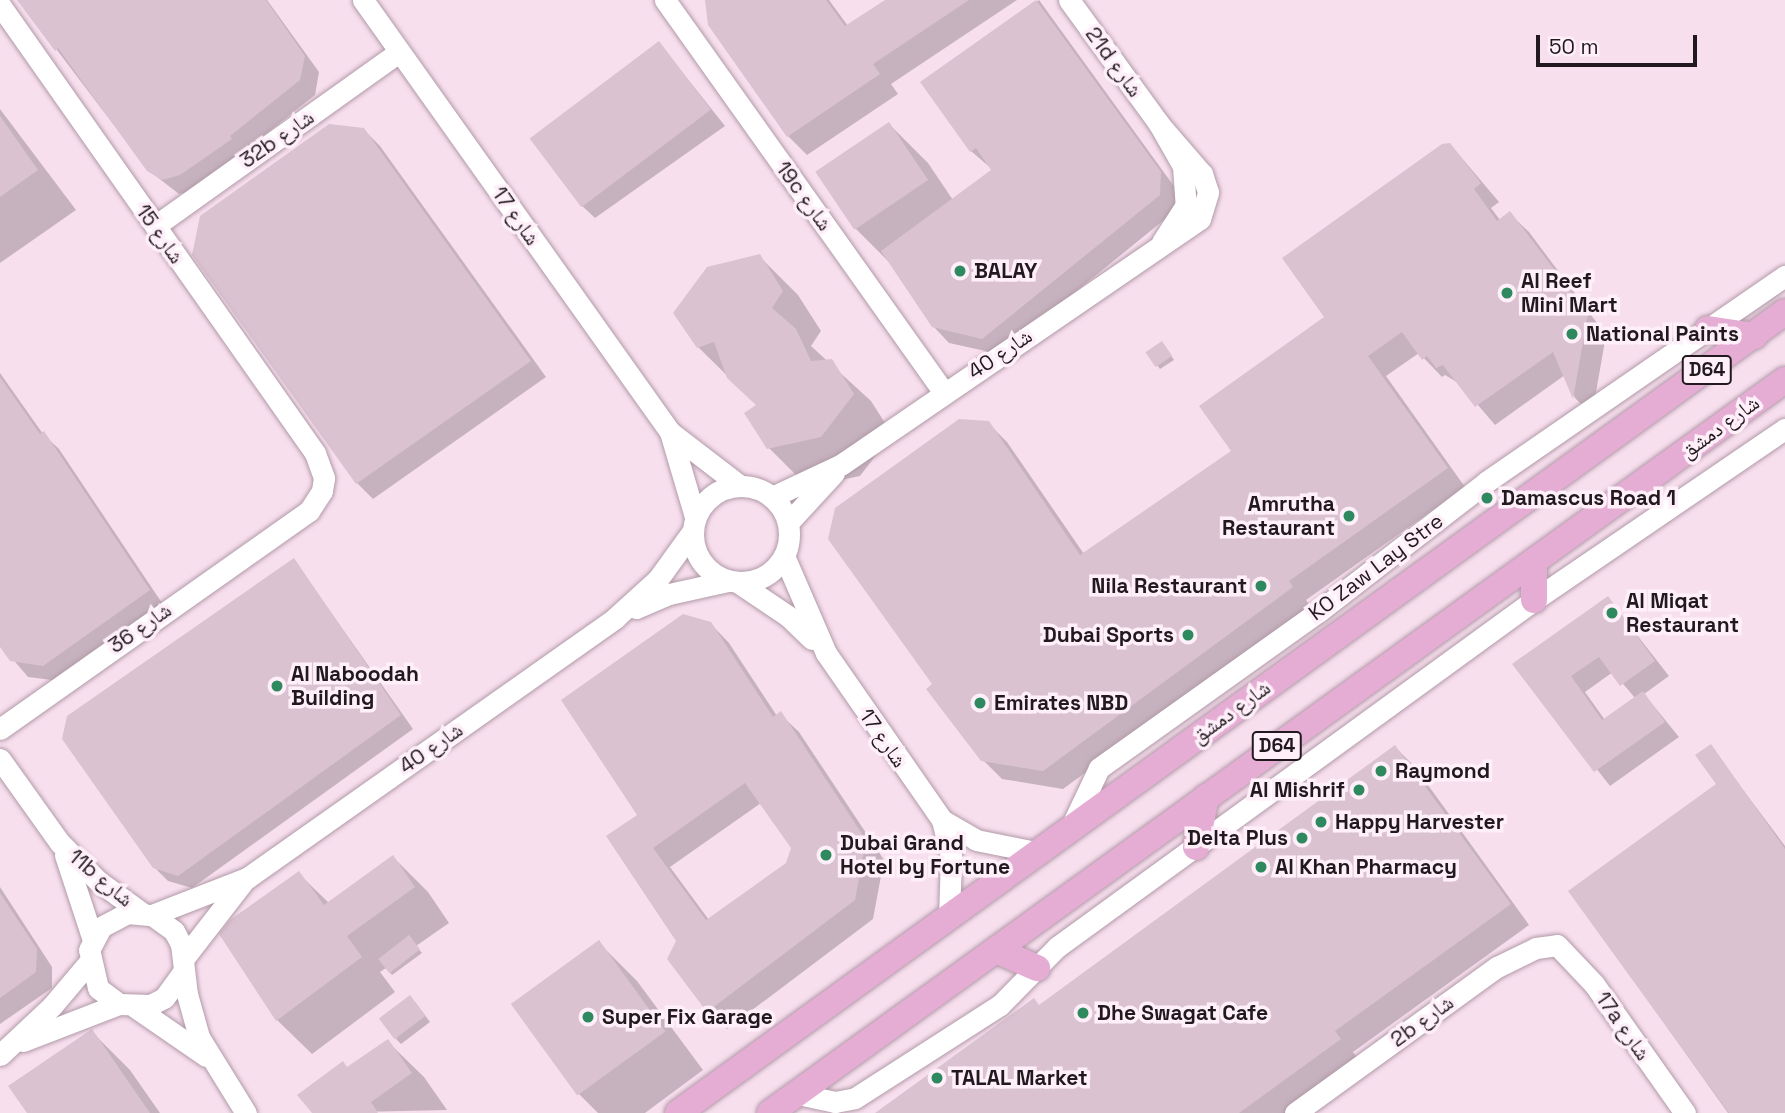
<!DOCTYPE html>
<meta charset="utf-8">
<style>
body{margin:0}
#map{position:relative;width:1785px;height:1113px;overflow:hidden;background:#f8dfee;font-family:"Space Grotesk","Noto Naskh Arabic",sans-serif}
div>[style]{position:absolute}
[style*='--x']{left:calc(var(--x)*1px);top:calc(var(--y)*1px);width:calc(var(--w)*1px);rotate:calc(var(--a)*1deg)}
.shadow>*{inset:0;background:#0003}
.building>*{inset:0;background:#dac2d1;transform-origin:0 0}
.roads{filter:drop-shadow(0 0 2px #b19aa8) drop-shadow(0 0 2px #b19aa8)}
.minor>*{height:21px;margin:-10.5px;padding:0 10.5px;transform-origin:10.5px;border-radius:10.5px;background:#fff}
.minor>.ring{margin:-10.5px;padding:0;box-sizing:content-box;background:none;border:21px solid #fff;border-radius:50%}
.major>*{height:26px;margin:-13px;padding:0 13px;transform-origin:13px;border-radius:13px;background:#e5add4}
.dots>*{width:19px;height:19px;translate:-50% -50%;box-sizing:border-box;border:4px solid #feeff9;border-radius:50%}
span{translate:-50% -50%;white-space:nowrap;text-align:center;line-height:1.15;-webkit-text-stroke:7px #feeff9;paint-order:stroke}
.shield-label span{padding:2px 5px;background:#feeff9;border:2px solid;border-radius:5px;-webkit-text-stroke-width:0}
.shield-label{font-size:19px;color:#21191e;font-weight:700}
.street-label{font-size:21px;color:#21191e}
.poi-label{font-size:21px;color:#21191e;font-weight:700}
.left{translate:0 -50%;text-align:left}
.right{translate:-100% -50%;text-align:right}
.scale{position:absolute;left:1536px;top:35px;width:161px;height:32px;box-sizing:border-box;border:4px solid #21191e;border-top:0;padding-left:9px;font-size:21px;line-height:24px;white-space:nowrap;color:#21191e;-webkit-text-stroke:5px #feeff9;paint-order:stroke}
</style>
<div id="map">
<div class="shadow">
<div style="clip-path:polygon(19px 0,267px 0,319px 72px,315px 95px,195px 190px,179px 194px,148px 170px)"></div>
<div style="clip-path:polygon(711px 0,829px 0,848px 26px,888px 0,1017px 0,891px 84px,898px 94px,807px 155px,788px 136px)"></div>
<div style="clip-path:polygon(1039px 0,1176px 189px,1175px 211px,999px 354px,949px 343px,933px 326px,893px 266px,855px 228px,889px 124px,928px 163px,953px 200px,993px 170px,971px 151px,923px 83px)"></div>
<div style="clip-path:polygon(659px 43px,725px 126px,595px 218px,579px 203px)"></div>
<div style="clip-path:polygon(0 109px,76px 210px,0 263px)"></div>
<div style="clip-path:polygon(363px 129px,380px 146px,546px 377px,373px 499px,357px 483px)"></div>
<div style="clip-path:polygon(1450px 144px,1499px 202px,1491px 208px,1500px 220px,1510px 214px,1529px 232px,1606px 335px,1592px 415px,1575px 398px,1565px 375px,1495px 425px,1460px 384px,1445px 375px,1442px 377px,1419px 353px,1386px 376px,1465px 487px,1306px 600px,1311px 607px,1063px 789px,1002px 779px,983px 760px,935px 684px,988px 423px,1007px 442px,1084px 554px,1234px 452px)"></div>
<div style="clip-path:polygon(759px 256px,798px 295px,821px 331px,811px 346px,871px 401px,892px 434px,860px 476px,808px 487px,769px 448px,758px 406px,698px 347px)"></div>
<div style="clip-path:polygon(1165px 346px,1174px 360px,1160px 369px,1148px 353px)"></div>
<div style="clip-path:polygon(0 373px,43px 434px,59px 449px,164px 606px,60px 681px,28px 677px,0 644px)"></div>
<div style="clip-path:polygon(294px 560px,413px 729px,192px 888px,168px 881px,154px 867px)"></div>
<div style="clip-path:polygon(evenodd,1608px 598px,1669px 676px,1644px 694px,1679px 737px,1610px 786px,1515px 665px,1608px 598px,1613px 672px,1635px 698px,1605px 720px,1585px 692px,1613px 672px)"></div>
<div style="clip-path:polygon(evenodd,710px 623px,729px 643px,777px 716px,780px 714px,799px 732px,884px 860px,873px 919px,727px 1029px,708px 1011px,678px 941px,639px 815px,710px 623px,761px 803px,793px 848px,788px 864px,709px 920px,670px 867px,761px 803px)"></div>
<div style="clip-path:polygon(1395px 747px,1415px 767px,1529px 925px,1353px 1052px,1359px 1060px,1286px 1113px,878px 1113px,1040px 1007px)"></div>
<div style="clip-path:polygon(1711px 747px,1785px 846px,1785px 1113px,1728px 1113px,1570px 891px,1718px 784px)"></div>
<div style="clip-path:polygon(393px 857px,428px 892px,449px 923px,416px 946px,422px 953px,392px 975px,386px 968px,380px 972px,395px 992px,312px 1054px,277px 1020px,299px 874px,329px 903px)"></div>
<div style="clip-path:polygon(0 887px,52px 967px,52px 988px,0 1024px)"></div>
<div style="clip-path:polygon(598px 942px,637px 981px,703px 1070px,645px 1113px,598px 1113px,579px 1094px)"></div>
<div style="clip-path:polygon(415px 1002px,430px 1022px,401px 1044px,396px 1039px)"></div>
<div style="clip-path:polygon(91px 1031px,130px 1070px,160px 1113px,29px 1113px)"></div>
<div style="clip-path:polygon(387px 1041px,424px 1077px,447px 1110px,314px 1113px,348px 1069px)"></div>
</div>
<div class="building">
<div style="clip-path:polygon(17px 0,266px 0,305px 56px,300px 80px,230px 136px,232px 139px,180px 175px,162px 180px,147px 171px,58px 48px,55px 51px)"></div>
<div style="clip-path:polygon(705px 0,826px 0,845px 26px,885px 0,969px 0,873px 64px,880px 74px,787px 137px,708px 25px)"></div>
<div style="clip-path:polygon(1036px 0,1161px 172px,1160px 195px,982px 339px,932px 327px,881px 251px,991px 170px,976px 148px,970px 152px,920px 82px)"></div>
<div style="left:659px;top:41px;width:86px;height:162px;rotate:53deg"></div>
<div style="clip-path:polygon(0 116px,38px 170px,0 197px)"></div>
<div style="left:889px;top:122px;width:70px;height:89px;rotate:56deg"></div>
<div style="clip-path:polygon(329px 124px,364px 128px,531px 361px,356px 484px,192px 255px,200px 216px)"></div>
<div style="clip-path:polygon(1450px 143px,1481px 183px,1474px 189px,1497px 221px,1510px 211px,1588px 314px,1573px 399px,1553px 352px,1475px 407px,1443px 365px,1436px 368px,1427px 356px,1422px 360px,1402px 332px,1368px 356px,1448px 468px,1289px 581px,1293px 587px,1043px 771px,981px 761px,926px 689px,932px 684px,828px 539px,835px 508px,959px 419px,989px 421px,1080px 555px,1231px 451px,1199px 406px,1324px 317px,1282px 258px,1442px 144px)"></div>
<div style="clip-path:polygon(760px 254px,783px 291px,772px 308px,796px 329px,811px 361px,832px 359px,854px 394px,821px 437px,767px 449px,744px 413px,756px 405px,727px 378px,714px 342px,697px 348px,673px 313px,707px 267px)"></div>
<div style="left:1162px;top:341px;width:18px;height:20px;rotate:56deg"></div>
<div style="clip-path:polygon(0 377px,40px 434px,44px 431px,150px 590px,43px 666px,10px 661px,0 647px)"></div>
<div style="clip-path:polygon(294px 558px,401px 715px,178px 876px,153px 868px,62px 739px,67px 716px)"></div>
<div style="clip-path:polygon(1608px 596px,1655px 661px,1620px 686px,1599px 657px,1571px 676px,1602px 720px,1643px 691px,1665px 722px,1594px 772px,1512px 664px)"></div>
<div style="clip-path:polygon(evenodd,683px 614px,711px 622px,773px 717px,781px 711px,866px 840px,855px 900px,707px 1012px,667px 959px,676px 941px,606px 836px,637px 815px,561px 700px,683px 614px,745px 783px,791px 848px,786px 863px,706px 920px,653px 848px,745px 783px)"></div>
<div style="clip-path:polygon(1711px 744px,1785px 849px,1785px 1113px,1729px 1113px,1568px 891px,1716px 784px,1695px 755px)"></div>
<div style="clip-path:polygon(1395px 745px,1511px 904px,1335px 1031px,1341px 1039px,1239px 1113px,875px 1113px,1034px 998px,1039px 1005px)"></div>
<div style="clip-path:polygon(393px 855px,415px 887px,347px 936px,362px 957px,276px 1021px,219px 934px,230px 920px,299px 871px,324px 905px)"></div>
<div style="clip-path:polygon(0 893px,37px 949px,36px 972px,0 998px)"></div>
<div style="left:409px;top:935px;width:18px;height:39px;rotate:52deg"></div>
<div style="left:599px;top:940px;width:113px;height:109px;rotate:54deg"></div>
<div style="left:410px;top:995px;width:26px;height:39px;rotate:53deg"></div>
<div style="clip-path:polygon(92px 1029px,150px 1113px,27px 1113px,8px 1086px)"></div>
<div style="clip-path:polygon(388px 1039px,412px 1073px,371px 1102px,378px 1113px,312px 1113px,297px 1095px,343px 1061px,347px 1067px)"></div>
</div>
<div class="roads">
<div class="minor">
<div style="--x:363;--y:0;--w:530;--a:54.6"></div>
<div style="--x:670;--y:432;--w:88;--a:37.6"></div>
<div style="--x:665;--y:0;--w:481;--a:54.6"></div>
<div style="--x:1069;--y:0;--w:153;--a:54"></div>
<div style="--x:1159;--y:124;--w:48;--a:60.3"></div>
<div style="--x:1183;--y:166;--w:39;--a:86"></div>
<div style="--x:1186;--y:205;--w:44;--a:123"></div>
<div style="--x:0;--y:5;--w:548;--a:54.89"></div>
<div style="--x:315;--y:453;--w:27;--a:70"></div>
<div style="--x:324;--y:478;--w:13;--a:99"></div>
<div style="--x:322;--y:491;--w:24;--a:123"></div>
<div style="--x:309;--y:511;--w:378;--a:144.8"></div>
<div style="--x:155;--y:226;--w:300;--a:-35.5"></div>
<div style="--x:670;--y:432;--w:89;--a:73.6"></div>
<div class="ring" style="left:693px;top:486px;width:75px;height:75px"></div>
<div style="--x:772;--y:497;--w:77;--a:-25.2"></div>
<div style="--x:842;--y:464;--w:434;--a:-34.4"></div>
<div style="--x:1200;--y:219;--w:28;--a:-73"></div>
<div style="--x:1208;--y:192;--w:19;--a:-108"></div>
<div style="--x:1202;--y:174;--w:66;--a:-130.7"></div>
<div style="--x:788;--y:523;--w:68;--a:-47.4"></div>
<div style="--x:784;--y:556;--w:106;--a:66.6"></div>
<div style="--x:826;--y:653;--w:203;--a:55.2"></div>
<div style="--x:942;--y:820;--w:38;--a:76"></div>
<div style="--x:951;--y:857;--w:59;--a:91.9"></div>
<div style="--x:739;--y:583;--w:59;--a:34"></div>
<div style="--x:788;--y:616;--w:33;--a:44"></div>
<div style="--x:636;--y:608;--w:36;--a:-23"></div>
<div style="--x:669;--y:594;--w:59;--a:-12.6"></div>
<div style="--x:0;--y:759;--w:103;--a:54.5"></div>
<div style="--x:60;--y:843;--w:54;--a:45"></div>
<div style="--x:98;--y:881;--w:54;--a:36"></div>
<div style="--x:942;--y:820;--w:39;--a:30"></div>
<div style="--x:976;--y:840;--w:61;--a:11.3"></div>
<div style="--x:1071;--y:827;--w:65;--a:-64.6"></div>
<div style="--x:1099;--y:768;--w:269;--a:-35.5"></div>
<div style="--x:1318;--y:612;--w:212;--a:-37.7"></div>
<div style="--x:1486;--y:482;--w:363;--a:-34.6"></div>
<div style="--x:65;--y:855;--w:89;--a:71.8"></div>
<div style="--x:152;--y:915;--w:102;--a:-21.3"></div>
<div style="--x:247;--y:878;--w:451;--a:-35.2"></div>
<div style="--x:615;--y:618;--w:58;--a:-42.2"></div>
<div style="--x:658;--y:579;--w:58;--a:-54.1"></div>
<div style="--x:184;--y:958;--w:96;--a:-52.2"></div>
<div style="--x:183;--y:972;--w:32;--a:126"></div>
<div style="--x:164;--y:998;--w:16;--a:153"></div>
<div style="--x:150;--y:1005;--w:31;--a:-178"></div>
<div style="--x:119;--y:1004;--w:26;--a:-143"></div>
<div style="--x:98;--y:988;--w:39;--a:-103"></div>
<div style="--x:89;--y:950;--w:26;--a:-62"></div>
<div style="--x:101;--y:927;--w:30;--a:-28"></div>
<div style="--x:127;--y:913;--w:25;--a:5"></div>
<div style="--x:152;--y:915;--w:27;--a:36"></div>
<div style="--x:174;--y:931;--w:15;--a:62"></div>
<div style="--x:181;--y:944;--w:50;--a:83.2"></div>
<div style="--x:187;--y:994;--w:45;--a:74.4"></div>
<div style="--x:199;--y:1037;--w:89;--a:58.3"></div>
<div style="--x:135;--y:1007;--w:86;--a:34.6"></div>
<div style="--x:23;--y:1041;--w:103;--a:-21.1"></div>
<div style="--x:0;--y:1055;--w:71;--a:-43.3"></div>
<div style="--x:52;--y:1006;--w:57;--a:-49.9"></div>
<div style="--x:798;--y:1094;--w:38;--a:12"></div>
<div style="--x:835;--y:1102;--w:20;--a:-11"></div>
<div style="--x:855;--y:1098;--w:172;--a:-32.7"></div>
<div style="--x:1000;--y:1005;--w:81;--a:-45.5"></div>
<div style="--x:1057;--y:947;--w:590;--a:-36.03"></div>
<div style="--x:1534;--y:600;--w:304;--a:-34.3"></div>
<div style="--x:1295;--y:1113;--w:249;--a:-35.9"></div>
<div style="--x:1497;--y:967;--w:43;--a:-26"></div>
<div style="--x:1536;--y:948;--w:21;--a:-8"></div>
<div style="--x:1557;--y:945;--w:54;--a:46.5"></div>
<div style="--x:1594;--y:984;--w:158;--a:54.8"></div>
</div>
<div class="major">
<div style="--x:1708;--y:329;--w:47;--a:8.7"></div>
<div style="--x:1534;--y:600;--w:39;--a:-90"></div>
<div style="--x:1196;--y:847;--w:51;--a:-78.7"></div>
<div style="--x:996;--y:950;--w:45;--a:23.7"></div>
<div style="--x:678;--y:1113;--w:1366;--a:-35.89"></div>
<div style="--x:770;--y:1113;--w:1252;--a:-35.84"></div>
</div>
</div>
<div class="dots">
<div style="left:960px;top:271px;background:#2e895f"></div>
<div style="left:1507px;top:293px;background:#2e895f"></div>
<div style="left:1572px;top:334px;background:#2e895f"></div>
<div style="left:1487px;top:498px;background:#2e895f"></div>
<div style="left:1349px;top:516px;background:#2e895f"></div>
<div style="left:1261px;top:586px;background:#2e895f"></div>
<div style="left:1612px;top:613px;background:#2e895f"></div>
<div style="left:1188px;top:635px;background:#2e895f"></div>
<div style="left:277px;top:686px;background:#2e895f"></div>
<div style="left:980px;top:703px;background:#2e895f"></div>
<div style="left:1381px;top:771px;background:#2e895f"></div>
<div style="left:1359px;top:790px;background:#2e895f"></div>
<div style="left:1321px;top:822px;background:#2e895f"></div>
<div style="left:1302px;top:838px;background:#2e895f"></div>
<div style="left:826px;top:855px;background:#2e895f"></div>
<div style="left:1261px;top:867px;background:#2e895f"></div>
<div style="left:1083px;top:1013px;background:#2e895f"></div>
<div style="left:588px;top:1017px;background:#2e895f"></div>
<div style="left:937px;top:1078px;background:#2e895f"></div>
</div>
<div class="shield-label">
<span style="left:1707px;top:370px">D64</span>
<span style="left:1277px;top:746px">D64</span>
</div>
<div class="street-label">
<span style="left:1114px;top:62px;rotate:54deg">21d شارع</span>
<span style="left:277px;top:139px;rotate:-35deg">32b شارع</span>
<span style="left:804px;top:196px;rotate:54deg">19c شارع</span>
<span style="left:516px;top:216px;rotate:55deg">شارع 17</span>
<span style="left:160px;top:234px;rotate:55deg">شارع 15</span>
<span style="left:1000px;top:354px;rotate:-34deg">شارع 40</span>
<span style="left:1720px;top:427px;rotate:-36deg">شارع دمشق</span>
<span style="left:1376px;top:567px;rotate:-37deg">KO Zaw Lay Stre</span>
<span style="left:140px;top:628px;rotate:-35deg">شارع 36</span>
<span style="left:1231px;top:712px;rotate:-36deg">شارع دمشق</span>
<span style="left:883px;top:738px;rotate:55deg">شارع 17</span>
<span style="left:431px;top:748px;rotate:-35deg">شارع 40</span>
<span style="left:101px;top:878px;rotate:40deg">11b شارع</span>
<span style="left:1422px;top:1021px;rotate:-36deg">2b شارع</span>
<span style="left:1623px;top:1026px;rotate:55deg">17a شارع</span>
</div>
<div class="poi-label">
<span class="left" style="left:974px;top:271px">BALAY</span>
<span class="left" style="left:1521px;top:293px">Al Reef<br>Mini Mart</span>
<span class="left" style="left:1586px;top:334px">National Paints</span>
<span class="left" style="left:1501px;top:498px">Damascus Road 1</span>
<span class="right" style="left:1335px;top:516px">Amrutha<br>Restaurant</span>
<span class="right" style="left:1247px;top:586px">Nila Restaurant</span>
<span class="left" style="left:1626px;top:613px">Al Miqat<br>Restaurant</span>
<span class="right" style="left:1174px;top:635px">Dubai Sports</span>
<span class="left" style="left:291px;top:686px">Al Naboodah<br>Building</span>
<span class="left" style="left:994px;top:703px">Emirates NBD</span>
<span class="left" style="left:1395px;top:771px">Raymond</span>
<span class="right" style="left:1345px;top:790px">Al Mishrif</span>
<span class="left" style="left:1335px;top:822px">Happy Harvester</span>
<span class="right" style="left:1288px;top:838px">Delta Plus</span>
<span class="left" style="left:840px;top:855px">Dubai Grand<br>Hotel by Fortune</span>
<span class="left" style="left:1275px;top:867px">Al Khan Pharmacy</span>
<span class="left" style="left:1097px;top:1013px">Dhe Swagat Cafe</span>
<span class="left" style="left:602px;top:1017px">Super Fix Garage</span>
<span class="left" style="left:951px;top:1078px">TALAL Market</span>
</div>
<div class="scale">50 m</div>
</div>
